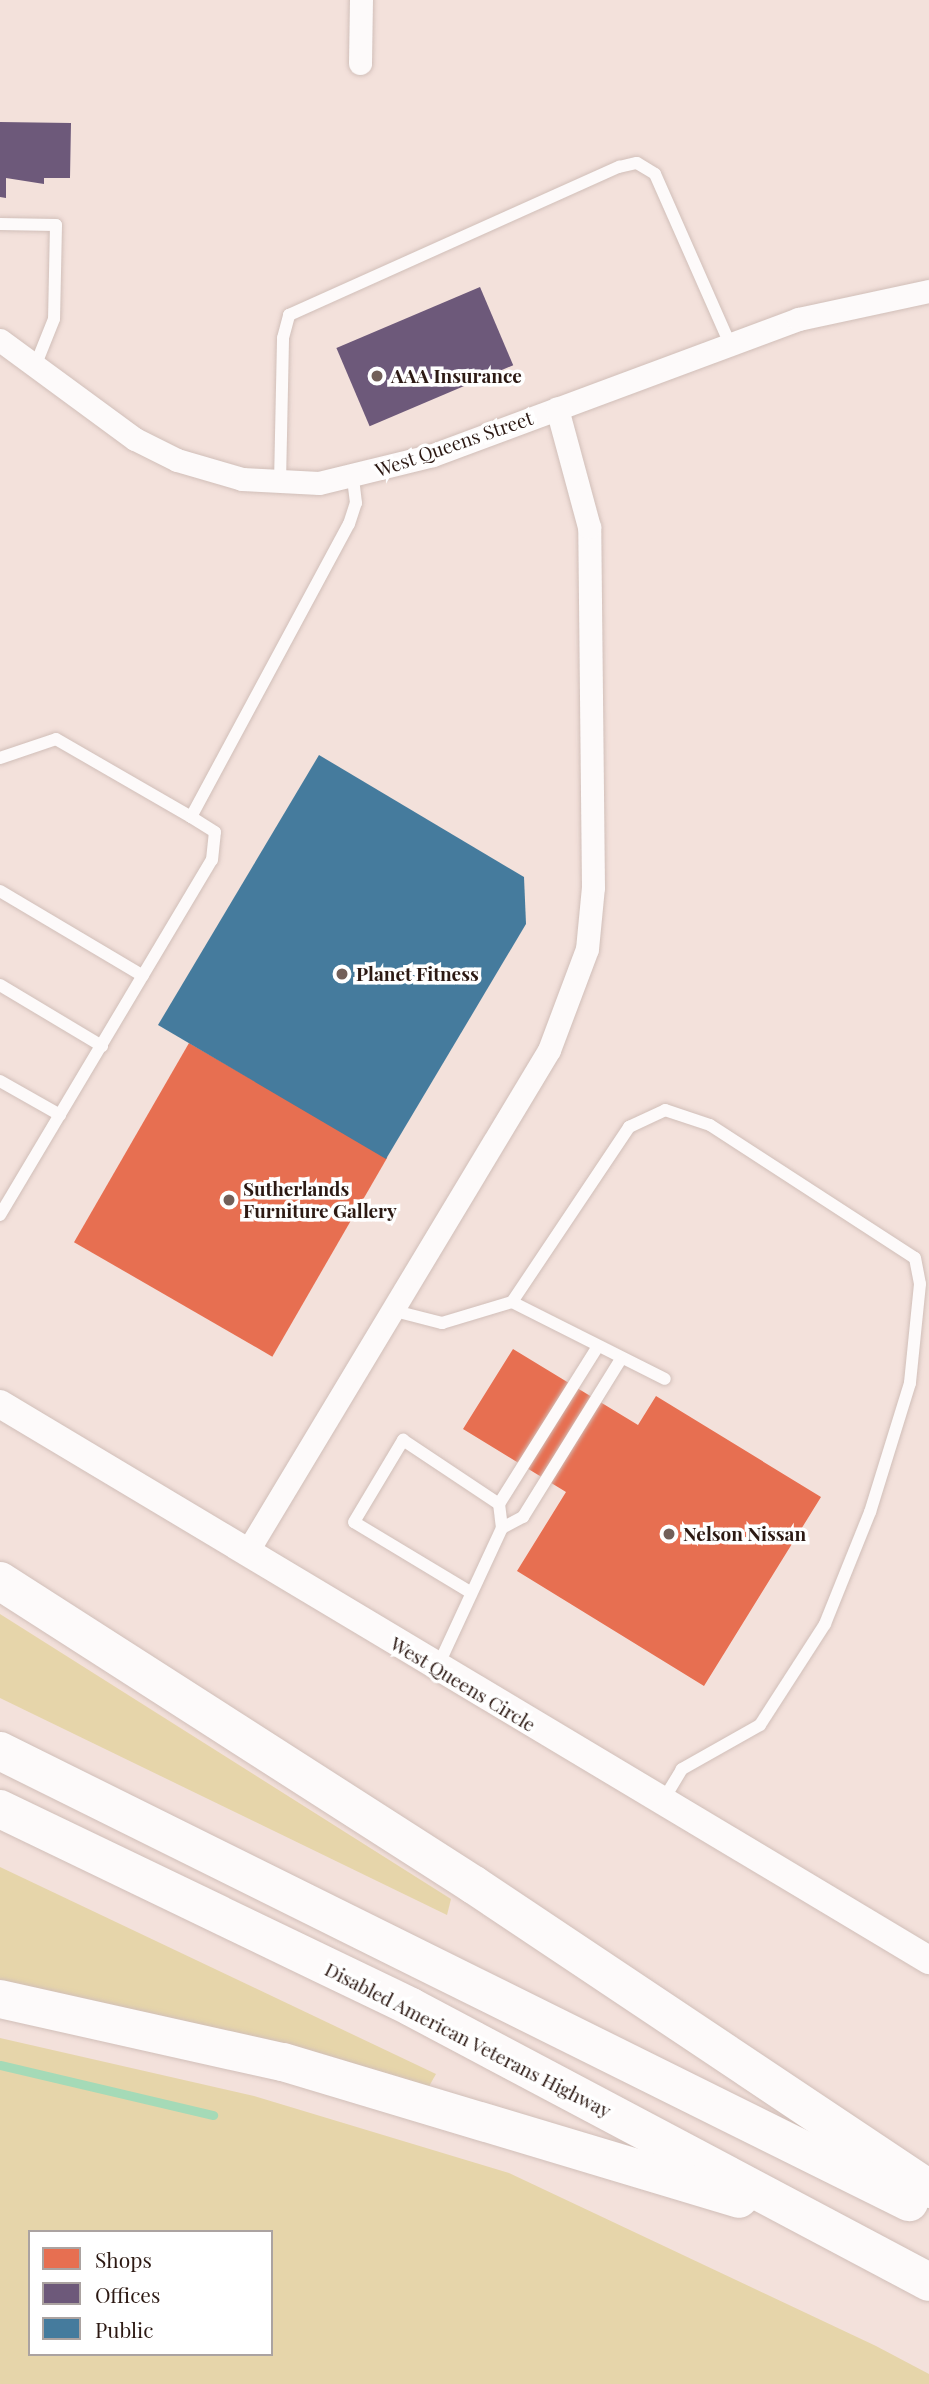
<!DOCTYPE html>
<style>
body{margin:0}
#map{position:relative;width:929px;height:2384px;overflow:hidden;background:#f3e1db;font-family:"Playfair Display",serif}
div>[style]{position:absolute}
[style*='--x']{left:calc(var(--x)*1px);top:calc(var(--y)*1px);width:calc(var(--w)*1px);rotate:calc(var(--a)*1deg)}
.green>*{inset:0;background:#e6d5aa}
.shops>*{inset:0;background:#e76f51;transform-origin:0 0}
.offices>*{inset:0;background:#6d597a;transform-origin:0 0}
.public>*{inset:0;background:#457b9d}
.stream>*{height:9px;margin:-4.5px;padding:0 4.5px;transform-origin:4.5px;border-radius:4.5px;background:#a5dab7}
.roads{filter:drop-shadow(0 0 2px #d1bfb9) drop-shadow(0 0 2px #d1bfb9)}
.service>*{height:12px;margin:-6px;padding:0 6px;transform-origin:6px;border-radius:6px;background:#fdfafa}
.minor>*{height:23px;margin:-11.5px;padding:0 11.5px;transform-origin:11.5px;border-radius:11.5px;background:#fdfafa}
.tertiary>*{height:28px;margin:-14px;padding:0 14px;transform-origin:14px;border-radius:14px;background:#fdfafa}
.motorway>*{height:38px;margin:-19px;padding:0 19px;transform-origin:19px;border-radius:19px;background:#fdfafa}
.dots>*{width:19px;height:19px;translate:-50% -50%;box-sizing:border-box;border:4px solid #fff;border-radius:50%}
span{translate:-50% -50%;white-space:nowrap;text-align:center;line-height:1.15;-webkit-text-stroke:7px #fff;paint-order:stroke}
.poi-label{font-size:19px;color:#2c1913;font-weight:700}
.left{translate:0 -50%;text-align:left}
.street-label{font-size:19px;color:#2c1913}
.legend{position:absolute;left:28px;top:2230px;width:245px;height:126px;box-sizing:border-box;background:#fff;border:2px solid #aba3a1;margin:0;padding:9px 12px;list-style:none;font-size:21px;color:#2c1913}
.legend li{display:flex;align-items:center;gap:14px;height:35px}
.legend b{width:35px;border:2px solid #aba3a1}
</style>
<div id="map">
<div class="green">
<div style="clip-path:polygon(0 1614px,451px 1899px,447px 1915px,0 1698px)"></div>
<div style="clip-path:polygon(0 1867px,436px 2074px,428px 2088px,0 1986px)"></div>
<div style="clip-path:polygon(evenodd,0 2038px,254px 2096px,509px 2173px,876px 2346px,929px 2374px,929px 2384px,0 2384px,0 2038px,30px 2232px,271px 2232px,271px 2354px,30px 2354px,30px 2232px)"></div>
</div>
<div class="shops">
<div style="left:189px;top:1043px;width:229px;height:230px;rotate:30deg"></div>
<div style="clip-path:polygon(513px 1349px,638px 1425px,656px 1396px,821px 1497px,704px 1686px,517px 1571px,566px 1492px,463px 1429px)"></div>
</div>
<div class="offices">
<div style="clip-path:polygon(0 122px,71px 123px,70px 178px,44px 178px,44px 184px,6px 178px,6px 198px,0 197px)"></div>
<div style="left:480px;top:287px;width:85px;height:156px;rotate:67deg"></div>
</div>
<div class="public">
<div style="clip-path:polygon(319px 755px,524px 877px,526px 924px,386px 1159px,158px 1025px)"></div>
</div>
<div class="stream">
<div style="--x:0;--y:2065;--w:219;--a:13.2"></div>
</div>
<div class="roads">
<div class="service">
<div style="--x:0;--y:224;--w:56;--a:1"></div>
<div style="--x:56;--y:225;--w:94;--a:91.2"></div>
<div style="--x:54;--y:319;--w:48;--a:111.8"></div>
<div style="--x:280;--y:483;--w:145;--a:-88.8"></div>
<div style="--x:283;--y:338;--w:24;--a:-75"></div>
<div style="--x:289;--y:315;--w:362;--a:-24.2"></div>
<div style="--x:619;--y:167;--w:18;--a:-13"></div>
<div style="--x:637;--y:163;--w:21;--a:31"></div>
<div style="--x:655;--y:174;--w:186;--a:66.2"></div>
<div style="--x:0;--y:758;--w:59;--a:-18.7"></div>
<div style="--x:56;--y:739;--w:156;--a:30"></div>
<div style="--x:191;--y:817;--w:333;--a:-61.7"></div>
<div style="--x:349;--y:524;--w:22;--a:-72"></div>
<div style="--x:356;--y:503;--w:25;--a:-97"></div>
<div style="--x:0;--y:891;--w:166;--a:30.7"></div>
<div style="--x:0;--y:985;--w:119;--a:30.9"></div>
<div style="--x:0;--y:1081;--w:69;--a:29.5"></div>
<div style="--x:0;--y:1215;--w:413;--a:-59.2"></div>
<div style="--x:212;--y:860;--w:28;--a:-84"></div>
<div style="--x:215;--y:832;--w:28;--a:-148"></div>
<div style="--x:512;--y:1302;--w:171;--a:26.7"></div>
<div style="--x:391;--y:1310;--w:53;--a:14.3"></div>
<div style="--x:442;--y:1323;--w:73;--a:-16.7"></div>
<div style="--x:512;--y:1302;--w:211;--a:-56.2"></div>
<div style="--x:629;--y:1127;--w:40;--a:-25"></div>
<div style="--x:665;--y:1110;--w:47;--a:18.4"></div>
<div style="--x:710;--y:1125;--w:244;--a:33"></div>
<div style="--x:915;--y:1258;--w:26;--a:79"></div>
<div style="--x:920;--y:1284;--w:100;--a:95.8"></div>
<div style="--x:910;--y:1383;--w:135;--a:107.2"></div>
<div style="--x:870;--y:1512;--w:121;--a:111.9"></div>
<div style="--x:825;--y:1624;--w:120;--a:122.8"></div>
<div style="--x:760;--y:1725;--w:90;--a:150.6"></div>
<div style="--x:682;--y:1769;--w:39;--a:121"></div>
<div style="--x:502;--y:1528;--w:24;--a:-28"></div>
<div style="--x:523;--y:1517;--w:186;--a:-58.2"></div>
<div style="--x:470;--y:1592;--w:135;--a:-148.9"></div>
<div style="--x:354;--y:1522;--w:96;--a:-59.1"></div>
<div style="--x:403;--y:1440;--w:115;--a:33.7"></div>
<div style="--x:437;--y:1668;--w:154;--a:-65.1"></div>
<div style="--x:502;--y:1528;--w:24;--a:-97"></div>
<div style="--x:499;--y:1504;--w:184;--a:-57.9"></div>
</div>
<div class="minor">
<div style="--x:360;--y:63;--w:63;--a:-89.1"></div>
<div style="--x:0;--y:340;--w:167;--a:36.3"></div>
<div style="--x:135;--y:439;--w:47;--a:26.6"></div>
<div style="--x:177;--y:460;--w:68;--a:16.3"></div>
<div style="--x:242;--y:479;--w:77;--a:3"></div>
<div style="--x:319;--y:483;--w:117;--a:-13.8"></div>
<div style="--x:433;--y:455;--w:390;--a:-20.4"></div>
<div style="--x:798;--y:319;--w:134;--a:-12.1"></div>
<div style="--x:247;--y:1552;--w:586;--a:-58.97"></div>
<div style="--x:549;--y:1050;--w:108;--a:-69.4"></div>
<div style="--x:587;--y:949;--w:62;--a:-84.5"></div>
<div style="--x:593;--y:887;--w:360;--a:-90.6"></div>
<div style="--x:589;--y:527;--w:123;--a:-105.1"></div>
</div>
<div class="tertiary">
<div style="--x:0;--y:1404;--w:1083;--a:30.9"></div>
</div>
<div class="motorway">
<div style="--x:0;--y:1581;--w:563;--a:32.67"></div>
<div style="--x:474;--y:1885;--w:547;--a:33.75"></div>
<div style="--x:0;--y:1751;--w:1015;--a:26.39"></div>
<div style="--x:0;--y:1809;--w:456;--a:25.7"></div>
<div style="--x:411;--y:2007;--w:586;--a:27.96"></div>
<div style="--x:0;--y:1999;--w:290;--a:12.6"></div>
<div style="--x:283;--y:2062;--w:476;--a:16.7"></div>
</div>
</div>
<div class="dots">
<div style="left:377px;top:376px;background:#725f59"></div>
<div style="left:342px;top:974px;background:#725f59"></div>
<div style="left:229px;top:1200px;background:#725f59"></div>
<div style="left:669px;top:1534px;background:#725f59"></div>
</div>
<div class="poi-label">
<span class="left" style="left:391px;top:376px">AAA Insurance</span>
<span class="left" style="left:356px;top:974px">Planet Fitness</span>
<span class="left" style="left:243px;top:1200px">Sutherlands<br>Furniture Gallery</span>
<span class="left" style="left:683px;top:1534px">Nelson Nissan</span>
</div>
<div class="street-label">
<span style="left:454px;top:444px;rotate:-19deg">West Queens Street</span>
<span style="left:463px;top:1684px;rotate:31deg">West Queens Circle</span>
<span style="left:468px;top:2040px;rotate:27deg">Disabled American Veterans Highway</span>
</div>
<ul class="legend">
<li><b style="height:19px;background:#e76f51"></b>Shops</li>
<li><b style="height:19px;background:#6d597a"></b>Offices</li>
<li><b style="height:19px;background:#457b9d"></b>Public</li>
</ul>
</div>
